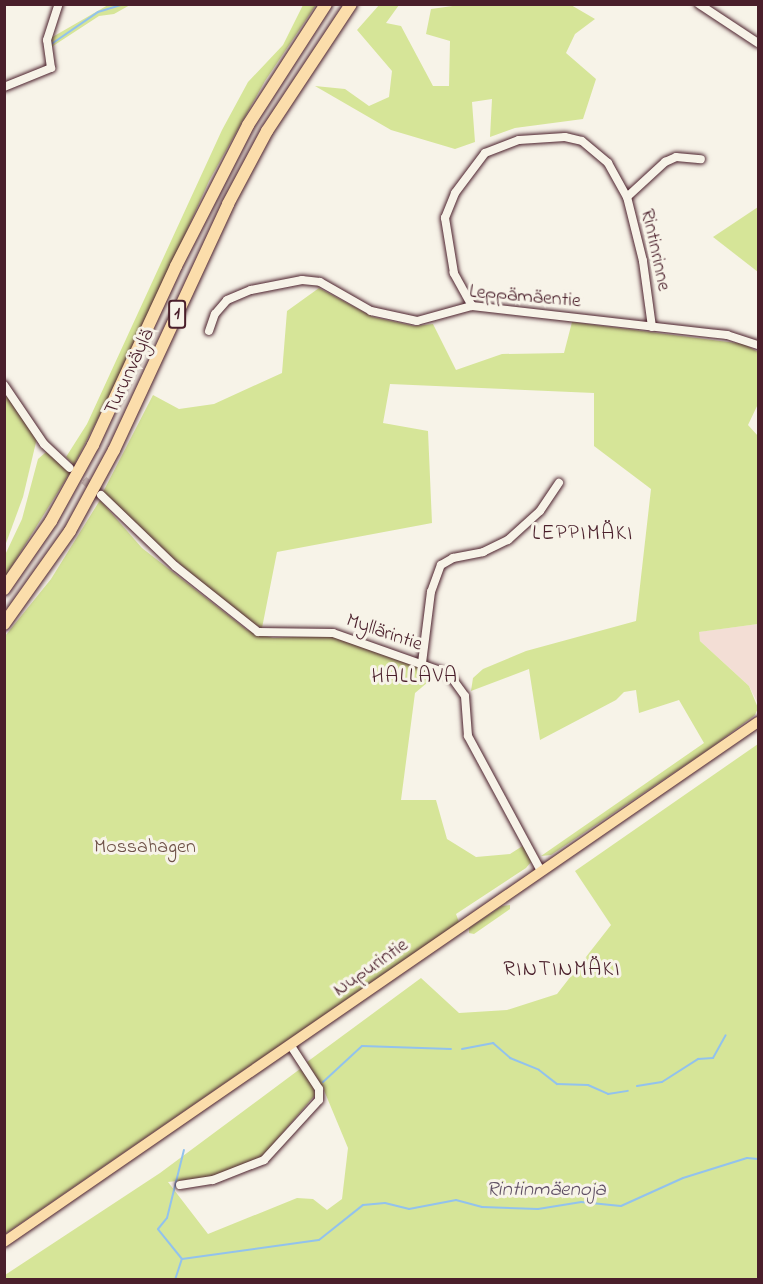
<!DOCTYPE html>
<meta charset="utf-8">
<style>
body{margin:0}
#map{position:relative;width:763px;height:1284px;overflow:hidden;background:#f7f3e8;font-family:"Indie Flower",sans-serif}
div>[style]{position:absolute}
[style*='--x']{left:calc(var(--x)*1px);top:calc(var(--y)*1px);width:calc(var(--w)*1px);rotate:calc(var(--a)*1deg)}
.built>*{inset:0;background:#f3ded5}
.green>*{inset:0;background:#d6e598}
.stream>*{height:2px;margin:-1px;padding:0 1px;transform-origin:1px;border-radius:1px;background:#92c2ed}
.minor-tunnel>*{height:8px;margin-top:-4px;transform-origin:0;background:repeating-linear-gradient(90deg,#d4c9c2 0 8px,transparent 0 12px)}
.roads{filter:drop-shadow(0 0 2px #4a1f2b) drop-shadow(0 0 2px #4a1f2b)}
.minor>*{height:8px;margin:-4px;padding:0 4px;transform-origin:4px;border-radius:4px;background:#f7f3e8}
.major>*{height:10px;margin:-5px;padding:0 5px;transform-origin:5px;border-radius:5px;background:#fbddab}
.highway>*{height:12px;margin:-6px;padding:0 6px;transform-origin:6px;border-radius:6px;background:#fbddab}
span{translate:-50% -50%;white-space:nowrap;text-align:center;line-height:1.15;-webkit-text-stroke:6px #f7f3e8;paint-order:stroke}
.shield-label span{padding:2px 4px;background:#f7f3e8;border:2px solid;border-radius:4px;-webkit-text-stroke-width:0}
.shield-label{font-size:18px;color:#4a1f2b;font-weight:700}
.street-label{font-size:20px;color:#4a1f2b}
.park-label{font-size:20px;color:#6d5046}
.neighbourhood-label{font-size:21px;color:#4a1f2b;letter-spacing:1.5px}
.water-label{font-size:21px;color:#605065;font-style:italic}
.frame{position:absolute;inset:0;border:6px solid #4a1f2b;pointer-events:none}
</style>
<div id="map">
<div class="built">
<div style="clip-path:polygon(758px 624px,758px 704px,749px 686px,700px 641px,698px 632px)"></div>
</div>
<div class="green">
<div style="clip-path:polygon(108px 5px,130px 5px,114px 14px,99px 16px,50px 48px,49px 39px)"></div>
<div style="clip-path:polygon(303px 5px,316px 5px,265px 81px,209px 181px,137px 342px,74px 465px,66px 457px,87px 424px,222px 130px,248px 82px,283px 45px)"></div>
<div style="clip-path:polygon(460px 5px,571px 5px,595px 19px,575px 34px,566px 53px,596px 79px,583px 119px,515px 128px,490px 137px,492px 99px,472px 102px,475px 142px,455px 149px,391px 130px,315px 86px,345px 89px,369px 106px,389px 97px,392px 71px,357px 30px,380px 4px,399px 5px,386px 23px,401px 26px,433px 86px,449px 86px,450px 41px,426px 34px,431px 9px)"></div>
<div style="clip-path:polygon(758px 207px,758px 272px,713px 237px)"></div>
<div style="clip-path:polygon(319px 288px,373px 317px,414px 326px,433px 324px,456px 370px,502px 354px,564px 353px,572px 322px,744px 344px,758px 352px,758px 404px,748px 425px,758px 436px,758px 624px,699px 632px,700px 641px,749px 686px,758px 708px,755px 715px,709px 749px,551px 855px,541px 856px,704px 743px,679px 700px,639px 713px,636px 690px,624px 692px,616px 700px,540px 740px,529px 669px,471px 691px,473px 678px,483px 669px,526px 651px,636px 621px,651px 489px,594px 446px,594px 393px,390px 384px,383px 423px,428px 431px,432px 523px,277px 552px,262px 628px,249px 622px,175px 560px,103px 492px,153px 395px,179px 409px,214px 404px,282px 373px,287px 311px)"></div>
<div style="clip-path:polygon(4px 389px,37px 438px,23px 497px,5px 546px)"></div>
<div style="clip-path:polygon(46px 452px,71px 471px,5px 577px,5px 555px,22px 519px,38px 459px)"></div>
<div style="clip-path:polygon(100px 500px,142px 548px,247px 630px,273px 638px,333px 635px,435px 670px,434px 677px,415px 693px,401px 800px,436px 800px,447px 839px,476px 857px,510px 854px,524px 845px,531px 862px,526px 868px,456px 914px,459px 922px,5px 1234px,5px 636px,51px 579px)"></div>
<div style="clip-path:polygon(758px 744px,758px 1279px,5px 1280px,5px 1275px,160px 1173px,300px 1069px,313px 1083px,315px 1095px,261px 1158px,211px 1177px,168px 1182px,208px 1234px,297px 1198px,313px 1199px,327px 1210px,342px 1199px,348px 1148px,323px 1088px,307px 1062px,421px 978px,459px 1013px,507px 1010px,557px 994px,611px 925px,575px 871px)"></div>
<div style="clip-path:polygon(510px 905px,510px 909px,474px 934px,469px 933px,469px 928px,502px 906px)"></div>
</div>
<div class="stream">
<div style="--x:50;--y:45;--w:58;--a:-34.5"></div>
<div style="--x:98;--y:12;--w:28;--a:-17"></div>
<div style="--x:462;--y:1049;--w:32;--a:-11"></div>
<div style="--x:493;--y:1043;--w:23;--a:41"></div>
<div style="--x:510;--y:1058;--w:31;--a:22"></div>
<div style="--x:539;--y:1070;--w:23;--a:38"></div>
<div style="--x:557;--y:1084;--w:31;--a:2"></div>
<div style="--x:588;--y:1085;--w:22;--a:24"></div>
<div style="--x:608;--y:1094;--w:20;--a:-9"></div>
<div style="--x:323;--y:1082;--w:53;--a:-42.7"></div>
<div style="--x:362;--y:1046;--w:89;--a:1.9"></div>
<div style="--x:637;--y:1086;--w:25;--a:-9"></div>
<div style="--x:662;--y:1082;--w:43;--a:-32.6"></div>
<div style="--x:698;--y:1059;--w:15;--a:-4"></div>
<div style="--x:713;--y:1058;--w:26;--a:-61"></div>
<div style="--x:182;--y:1259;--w:138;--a:-7.9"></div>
<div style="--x:319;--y:1240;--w:56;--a:-38.5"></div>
<div style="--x:363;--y:1205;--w:22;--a:-5"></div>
<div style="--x:385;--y:1203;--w:25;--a:14"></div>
<div style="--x:409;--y:1209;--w:48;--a:-10.8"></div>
<div style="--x:456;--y:1200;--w:27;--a:15"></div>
<div style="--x:482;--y:1207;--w:56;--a:2"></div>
<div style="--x:538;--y:1209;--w:44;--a:-9.2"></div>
<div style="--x:581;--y:1202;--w:40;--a:5.7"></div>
<div style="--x:621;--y:1206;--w:68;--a:-24.3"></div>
<div style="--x:683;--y:1178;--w:67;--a:-17.4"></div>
<div style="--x:747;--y:1158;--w:11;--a:5"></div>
<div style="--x:182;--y:1259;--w:38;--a:-129"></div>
<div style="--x:158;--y:1229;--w:14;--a:-51"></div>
<div style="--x:167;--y:1218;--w:70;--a:-76"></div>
<div style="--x:175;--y:1280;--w:22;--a:-72"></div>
</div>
<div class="minor-tunnel">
<div style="--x:75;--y:472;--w:30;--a:42"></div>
</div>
<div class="roads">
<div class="minor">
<div style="--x:699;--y:4;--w:71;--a:33.5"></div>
<div style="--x:4;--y:87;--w:51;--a:-22"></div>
<div style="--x:51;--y:68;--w:28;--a:-98"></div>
<div style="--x:47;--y:40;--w:38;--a:-72"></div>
<div style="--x:472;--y:306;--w:38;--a:-119"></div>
<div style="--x:454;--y:273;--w:56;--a:-99.3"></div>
<div style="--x:445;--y:218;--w:27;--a:-68"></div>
<div style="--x:455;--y:193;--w:50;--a:-53.1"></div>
<div style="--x:485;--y:153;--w:36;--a:-21"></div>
<div style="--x:519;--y:140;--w:46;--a:-3.7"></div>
<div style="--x:565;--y:137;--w:17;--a:13"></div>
<div style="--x:582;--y:141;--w:34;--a:40"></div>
<div style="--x:608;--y:163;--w:39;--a:61"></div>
<div style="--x:652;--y:327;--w:67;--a:-97.8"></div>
<div style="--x:643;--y:261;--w:66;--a:-104"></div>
<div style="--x:627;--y:197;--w:52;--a:-42.6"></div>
<div style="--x:665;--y:162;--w:12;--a:-24"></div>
<div style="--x:676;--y:157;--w:25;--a:5"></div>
<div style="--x:209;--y:331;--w:18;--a:-71"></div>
<div style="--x:215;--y:314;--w:18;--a:-49"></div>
<div style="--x:227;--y:300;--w:26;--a:-23"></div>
<div style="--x:251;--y:290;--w:52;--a:-11.1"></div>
<div style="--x:302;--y:280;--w:18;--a:6"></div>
<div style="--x:320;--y:282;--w:59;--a:29.6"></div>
<div style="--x:371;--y:311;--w:47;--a:12.3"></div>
<div style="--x:417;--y:321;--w:57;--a:-15.3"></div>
<div style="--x:472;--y:306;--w:257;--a:6.5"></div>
<div style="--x:727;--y:335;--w:33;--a:18"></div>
<div style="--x:4;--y:385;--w:71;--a:55.9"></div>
<div style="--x:44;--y:444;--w:35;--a:43"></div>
<div style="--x:101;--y:495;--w:103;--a:43.8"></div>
<div style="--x:175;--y:566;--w:106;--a:38.5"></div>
<div style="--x:258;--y:632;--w:75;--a:0.8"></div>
<div style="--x:333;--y:633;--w:123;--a:19.5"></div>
<div style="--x:449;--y:674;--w:27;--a:54"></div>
<div style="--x:465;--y:696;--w:40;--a:85.7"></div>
<div style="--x:468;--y:736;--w:153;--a:61.6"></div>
<div style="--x:422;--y:663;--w:72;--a:-82.8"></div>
<div style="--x:431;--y:592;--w:29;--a:-70"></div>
<div style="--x:441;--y:565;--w:14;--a:-30"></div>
<div style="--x:453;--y:558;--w:31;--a:-11"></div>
<div style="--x:483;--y:552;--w:28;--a:-26"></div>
<div style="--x:508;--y:540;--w:43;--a:-42.2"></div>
<div style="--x:540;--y:511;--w:34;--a:-56"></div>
<div style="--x:180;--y:1185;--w:33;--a:-9"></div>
<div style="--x:213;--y:1180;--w:55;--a:-21.4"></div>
<div style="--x:264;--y:1160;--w:81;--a:-47.5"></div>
<div style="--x:319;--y:1100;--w:11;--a:-90"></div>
<div style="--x:319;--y:1089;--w:51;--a:-123.1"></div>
</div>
<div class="major">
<div style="--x:4;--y:1242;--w:916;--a:-34.59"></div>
</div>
<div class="highway">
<div style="--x:4;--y:589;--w:83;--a:-55.3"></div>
<div style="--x:51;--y:521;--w:87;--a:-61.1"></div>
<div style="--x:93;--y:445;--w:197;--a:-65.1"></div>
<div style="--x:176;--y:266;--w:158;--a:-62.9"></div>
<div style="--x:248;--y:125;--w:144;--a:-57.2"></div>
<div style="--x:4;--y:624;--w:114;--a:-54.6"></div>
<div style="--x:70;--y:531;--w:92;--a:-61.5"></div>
<div style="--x:114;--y:450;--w:271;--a:-65.1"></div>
<div style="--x:228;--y:204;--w:83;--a:-61.9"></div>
<div style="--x:267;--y:131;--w:152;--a:-56.5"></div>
</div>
</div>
<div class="shield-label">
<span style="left:177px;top:314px">1</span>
</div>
<div class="street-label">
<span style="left:655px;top:250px;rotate:78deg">Rintinrinne</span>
<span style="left:525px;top:297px;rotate:5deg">Leppämäentie</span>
<span style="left:130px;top:372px;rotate:-65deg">Turunväylä</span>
<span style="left:384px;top:633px;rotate:19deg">Myllärintie</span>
<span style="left:371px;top:968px;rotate:-35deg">Nupurintie</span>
</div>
<div class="park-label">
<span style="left:145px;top:847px">Mossahagen</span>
</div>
<div class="neighbourhood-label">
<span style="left:583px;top:534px">LEPPIMÄKI</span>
<span style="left:415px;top:677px">HALLAVA</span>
<span style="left:562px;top:970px">RINTINMÄKI</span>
</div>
<div class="water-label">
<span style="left:546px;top:1190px">Rintinmäenoja</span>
</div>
<div class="frame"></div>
</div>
